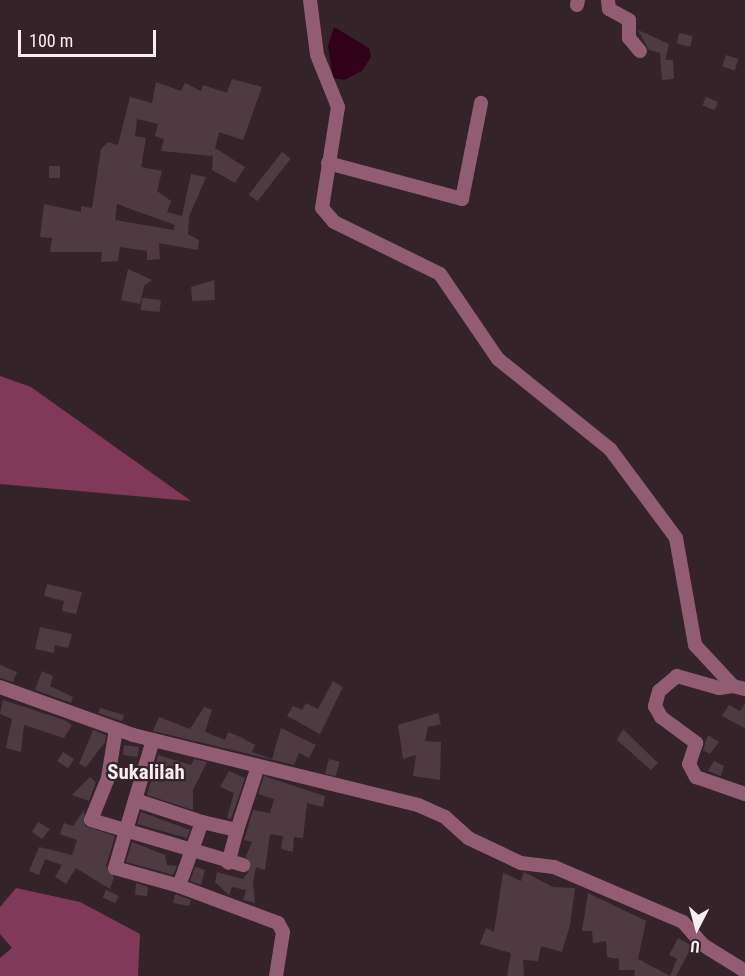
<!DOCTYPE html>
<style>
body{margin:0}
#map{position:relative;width:745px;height:976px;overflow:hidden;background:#35232a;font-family:"Roboto Condensed",sans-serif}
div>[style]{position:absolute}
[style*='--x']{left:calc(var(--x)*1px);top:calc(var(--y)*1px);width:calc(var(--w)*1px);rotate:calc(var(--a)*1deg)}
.forest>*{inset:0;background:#803958}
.water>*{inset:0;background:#31011a}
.building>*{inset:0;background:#4e3b42;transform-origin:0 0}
.minor>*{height:14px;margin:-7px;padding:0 7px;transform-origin:7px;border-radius:7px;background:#925d72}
span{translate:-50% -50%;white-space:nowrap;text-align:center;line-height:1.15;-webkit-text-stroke:4.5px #35232a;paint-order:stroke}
.quarter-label{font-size:21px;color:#f9edf1;font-weight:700}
.north{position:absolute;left:667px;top:898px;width:60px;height:60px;-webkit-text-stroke:4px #35232a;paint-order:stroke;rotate:186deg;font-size:16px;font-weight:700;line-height:24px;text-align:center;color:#f9edf1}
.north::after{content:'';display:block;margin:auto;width:21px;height:27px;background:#f9edf1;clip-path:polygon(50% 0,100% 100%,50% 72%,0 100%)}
.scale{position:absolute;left:18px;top:30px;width:138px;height:27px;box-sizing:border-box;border:3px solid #f9edf1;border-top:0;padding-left:8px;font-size:18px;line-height:21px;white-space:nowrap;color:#f9edf1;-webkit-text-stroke:4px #35232a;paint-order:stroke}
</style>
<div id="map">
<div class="forest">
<div style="clip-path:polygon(0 376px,31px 387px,191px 501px,0 484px)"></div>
<div style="clip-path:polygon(16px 888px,80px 902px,140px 934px,138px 976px,0 976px,0 958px,12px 948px,0 934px,0 907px)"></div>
</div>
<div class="water">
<div style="clip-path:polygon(334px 27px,369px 48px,371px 57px,362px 71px,344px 80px,333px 78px,328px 46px)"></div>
</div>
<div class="building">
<div style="clip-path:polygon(638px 30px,669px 44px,665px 60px,673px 60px,674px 79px,662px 80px,660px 53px,649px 50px)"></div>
<div style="left:679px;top:33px;width:14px;height:11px;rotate:12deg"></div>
<div style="left:726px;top:55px;width:13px;height:12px;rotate:18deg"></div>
<div style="clip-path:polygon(evenodd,232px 79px,262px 87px,243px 140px,219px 132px,215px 148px,245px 167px,235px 183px,212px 170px,213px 156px,161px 151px,164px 139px,155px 136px,158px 124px,137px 119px,135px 136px,146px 138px,141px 167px,162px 171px,157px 191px,171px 201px,167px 212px,182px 216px,191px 174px,206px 177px,189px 217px,188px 234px,199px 240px,198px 250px,159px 243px,160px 259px,147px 260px,147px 251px,120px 247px,118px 261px,101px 262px,102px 252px,50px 252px,52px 238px,40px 237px,44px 204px,81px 212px,81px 206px,92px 208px,101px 149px,108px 142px,118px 145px,130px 97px,152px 103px,156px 82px,181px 91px,185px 83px,201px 91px,203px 85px,227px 93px,232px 79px,117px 204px,175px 225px,174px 230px,115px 220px,117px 204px)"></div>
<div style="left:706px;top:97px;width:13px;height:9px;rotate:23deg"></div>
<div style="left:282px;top:152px;width:11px;height:54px;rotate:38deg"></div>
<div style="left:49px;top:166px;width:11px;height:12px"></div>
<div style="clip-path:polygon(128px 269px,152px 280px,144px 286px,140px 304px,121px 300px)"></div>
<div style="clip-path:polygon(214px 280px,215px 300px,192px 301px,191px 287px)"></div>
<div style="left:142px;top:298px;width:19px;height:12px;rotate:6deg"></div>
<div style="clip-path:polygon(47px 584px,82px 592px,76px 614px,62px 611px,64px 601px,44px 596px)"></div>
<div style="clip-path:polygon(40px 627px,72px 634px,68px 648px,55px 645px,54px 653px,35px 649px)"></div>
<div style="clip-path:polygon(0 665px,17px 672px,13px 682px,0 678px)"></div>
<div style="clip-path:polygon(42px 671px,53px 676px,50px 686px,73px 697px,71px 703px,35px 690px)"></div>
<div style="clip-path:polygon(333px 681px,343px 687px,320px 734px,287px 716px,293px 706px,302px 710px,306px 703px,318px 709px)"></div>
<div style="clip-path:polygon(3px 700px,64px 720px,72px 725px,64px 738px,24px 725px,21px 752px,6px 748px,12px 719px,0 714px)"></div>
<div style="clip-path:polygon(745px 704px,745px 728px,722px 716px,729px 705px,740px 711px)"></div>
<div style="clip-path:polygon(204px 707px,212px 710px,205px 732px,225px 740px,228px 732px,240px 737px,255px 745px,252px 752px,272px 759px,281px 728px,316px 745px,309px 758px,299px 753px,294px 765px,153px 731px,159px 717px,190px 729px)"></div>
<div style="clip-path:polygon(100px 708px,124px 715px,122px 721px,98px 713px)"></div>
<div style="clip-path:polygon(438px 713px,441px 724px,428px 727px,425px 741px,441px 742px,440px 780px,413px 776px,416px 755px,403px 759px,398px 725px)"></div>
<div style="clip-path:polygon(623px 729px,658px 763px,651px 770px,617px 740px)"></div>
<div style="clip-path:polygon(93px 730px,106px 735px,105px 742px,86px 767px,79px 764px)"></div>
<div style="clip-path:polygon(708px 735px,719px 742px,710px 754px,703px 750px)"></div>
<div style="left:124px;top:745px;width:15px;height:10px;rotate:8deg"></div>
<div style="left:63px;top:752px;width:13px;height:11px;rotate:32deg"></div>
<div style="clip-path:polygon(158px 755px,191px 765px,194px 759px,207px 762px,193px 790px,193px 810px,147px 795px)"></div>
<div style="left:329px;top:759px;width:11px;height:15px;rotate:15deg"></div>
<div style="clip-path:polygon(714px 761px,724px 766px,721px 776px,708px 771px)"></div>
<div style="clip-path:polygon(229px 771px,245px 778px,231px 819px,227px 818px,234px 793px,220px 787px)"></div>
<div style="clip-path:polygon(99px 774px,89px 801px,72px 795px,90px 777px,96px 783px)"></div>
<div style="clip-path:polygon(264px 776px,325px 796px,323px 807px,307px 803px,303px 838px,294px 837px,293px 852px,281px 849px,283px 836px,270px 834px,265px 870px,256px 867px,253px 883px,255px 903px,243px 900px,246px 890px,232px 887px,229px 895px,215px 882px,217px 872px,243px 879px,251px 868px,246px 856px,252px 842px,244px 840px,253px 810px,270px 813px,274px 799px,258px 794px)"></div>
<div style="clip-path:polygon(84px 810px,85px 826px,115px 836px,106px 866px,114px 877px,110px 889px,76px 868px,66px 884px,55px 877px,62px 865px,45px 859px,39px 875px,29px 871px,39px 847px,72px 855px,77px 840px,60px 834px,64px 823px,73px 826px)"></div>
<div style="clip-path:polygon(141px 812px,190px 830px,187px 838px,137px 824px)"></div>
<div style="clip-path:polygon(38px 822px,50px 829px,42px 839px,32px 832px)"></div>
<div style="clip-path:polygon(132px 842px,165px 855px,167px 865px,177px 866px,173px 875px,126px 862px)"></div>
<div style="clip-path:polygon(195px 867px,205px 870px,201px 885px,190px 881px)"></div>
<div style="clip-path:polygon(524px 872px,553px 887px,575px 888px,570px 925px,562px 952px,541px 946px,538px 961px,523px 960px,524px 976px,507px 976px,511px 953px,480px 944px,486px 928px,494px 932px,503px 873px,521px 881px)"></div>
<div style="clip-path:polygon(136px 883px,148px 887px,147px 896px,135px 895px)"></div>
<div style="left:106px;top:890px;width:14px;height:8px;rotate:25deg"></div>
<div style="clip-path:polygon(588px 893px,646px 921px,638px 959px,670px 976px,634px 976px,635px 970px,619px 970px,619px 959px,607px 957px,606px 941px,593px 943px,592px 931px,582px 931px)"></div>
<div style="clip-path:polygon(175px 894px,191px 900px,189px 906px,173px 903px)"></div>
<div style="clip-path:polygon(678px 938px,692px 946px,676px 976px,670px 976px,677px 959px,669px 955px)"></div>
</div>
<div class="minor">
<div style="--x:310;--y:0;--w:55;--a:82.7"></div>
<div style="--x:317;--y:55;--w:56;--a:68"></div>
<div style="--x:338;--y:107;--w:102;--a:99"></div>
<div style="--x:322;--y:208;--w:18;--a:49"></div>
<div style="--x:334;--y:222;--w:118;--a:26.1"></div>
<div style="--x:440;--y:274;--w:103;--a:55.7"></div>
<div style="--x:498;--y:359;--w:144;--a:38.8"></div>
<div style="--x:610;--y:449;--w:111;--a:53.4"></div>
<div style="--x:676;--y:538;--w:109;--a:79.9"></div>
<div style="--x:695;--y:645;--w:56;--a:47.2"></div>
<div style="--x:733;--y:686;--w:12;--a:14"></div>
<div style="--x:608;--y:0;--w:9;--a:84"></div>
<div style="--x:609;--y:9;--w:23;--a:29"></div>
<div style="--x:629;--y:20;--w:18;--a:90"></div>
<div style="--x:629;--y:38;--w:17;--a:50"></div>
<div style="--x:577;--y:5;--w:5;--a:-79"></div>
<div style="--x:328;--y:163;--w:139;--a:15"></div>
<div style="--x:462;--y:199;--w:98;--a:-78.8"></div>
<div style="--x:733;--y:686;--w:14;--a:172"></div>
<div style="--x:719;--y:688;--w:44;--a:-164.1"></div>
<div style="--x:677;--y:676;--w:23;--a:140"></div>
<div style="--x:659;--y:691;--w:16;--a:105"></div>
<div style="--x:655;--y:706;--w:13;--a:61"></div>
<div style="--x:661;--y:717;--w:44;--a:36.6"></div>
<div style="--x:696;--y:743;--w:22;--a:108"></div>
<div style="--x:689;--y:764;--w:15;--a:62"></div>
<div style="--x:696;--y:777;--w:52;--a:19.1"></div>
<div style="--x:0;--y:687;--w:141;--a:19.8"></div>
<div style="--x:133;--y:735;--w:293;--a:13.8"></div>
<div style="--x:418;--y:805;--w:30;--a:24"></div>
<div style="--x:445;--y:817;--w:31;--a:42"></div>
<div style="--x:468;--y:838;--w:59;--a:25.3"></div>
<div style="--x:521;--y:863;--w:33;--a:7"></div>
<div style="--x:554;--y:867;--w:140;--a:23.1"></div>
<div style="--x:683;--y:922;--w:30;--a:49"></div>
<div style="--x:703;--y:945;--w:49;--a:31.8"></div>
<div style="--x:116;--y:729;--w:50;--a:99.3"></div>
<div style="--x:108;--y:778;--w:45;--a:112"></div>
<div style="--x:91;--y:820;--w:159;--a:16.5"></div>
<div style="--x:153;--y:740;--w:63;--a:106.7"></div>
<div style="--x:135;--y:800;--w:71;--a:18.2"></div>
<div style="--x:202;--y:822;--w:68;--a:109.8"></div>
<div style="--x:179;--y:886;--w:106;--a:20.5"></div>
<div style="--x:278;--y:923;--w:10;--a:61"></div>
<div style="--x:283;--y:932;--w:45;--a:99"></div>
<div style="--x:135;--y:800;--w:71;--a:106.4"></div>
<div style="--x:115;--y:868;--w:66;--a:15.7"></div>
<div style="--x:202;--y:822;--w:36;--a:13"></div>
<div style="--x:237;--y:830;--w:34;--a:105"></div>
<div style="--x:237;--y:830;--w:67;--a:-71.8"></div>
</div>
<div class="quarter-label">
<span style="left:146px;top:772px">Sukalilah</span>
</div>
<div class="north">U</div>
<div class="scale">100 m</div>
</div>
